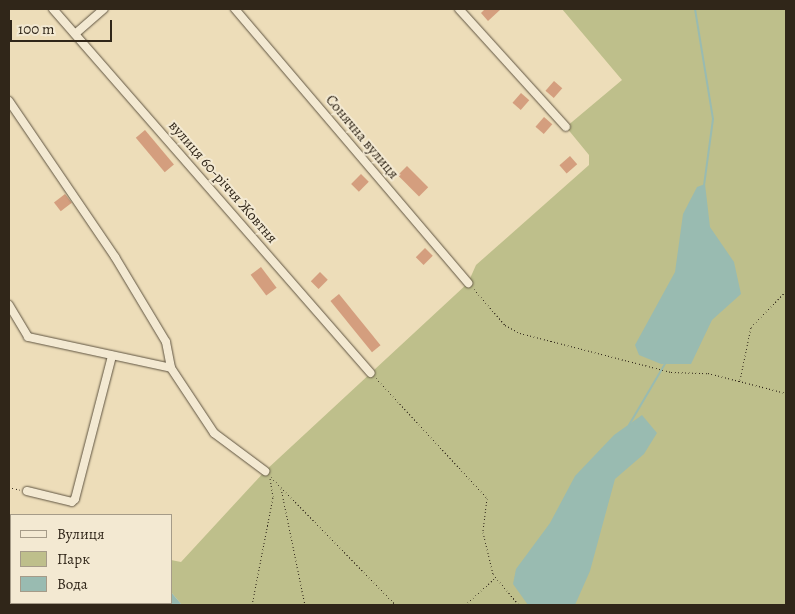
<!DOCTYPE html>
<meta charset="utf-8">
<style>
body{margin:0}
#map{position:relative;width:795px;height:614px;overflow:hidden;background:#edddb9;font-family:Alegreya,serif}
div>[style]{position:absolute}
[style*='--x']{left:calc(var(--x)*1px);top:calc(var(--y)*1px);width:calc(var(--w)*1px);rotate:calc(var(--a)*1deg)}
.green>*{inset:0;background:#bebf8b}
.water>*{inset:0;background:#99bbb1}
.stream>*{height:2px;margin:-1px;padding:0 1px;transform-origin:1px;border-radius:1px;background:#99bbb1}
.building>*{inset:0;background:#d49e7e;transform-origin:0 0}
.path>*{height:1px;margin-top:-0.5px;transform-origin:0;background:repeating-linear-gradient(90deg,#302619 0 1px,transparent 0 3.5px)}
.roads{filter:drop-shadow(0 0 1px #5f5441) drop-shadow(0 0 1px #5f5441)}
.street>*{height:8px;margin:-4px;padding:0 4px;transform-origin:4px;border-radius:4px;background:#f3e9d2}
span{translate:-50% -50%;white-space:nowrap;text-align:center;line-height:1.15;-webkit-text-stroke:4px #f3e9d2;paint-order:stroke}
.street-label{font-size:15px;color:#302619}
.frame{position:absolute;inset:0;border:10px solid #302619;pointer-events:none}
.legend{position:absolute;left:10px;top:514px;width:162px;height:90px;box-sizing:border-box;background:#f3e9d2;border:1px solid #a59b88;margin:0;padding:6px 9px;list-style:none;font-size:15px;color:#302619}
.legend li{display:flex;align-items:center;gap:10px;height:25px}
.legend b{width:25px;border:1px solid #a59b88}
.scale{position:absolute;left:10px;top:20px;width:102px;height:22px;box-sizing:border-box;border:2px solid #302619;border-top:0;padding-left:6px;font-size:15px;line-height:18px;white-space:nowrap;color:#302619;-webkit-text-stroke:4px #f3e9d2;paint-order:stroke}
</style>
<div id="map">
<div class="green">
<div style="clip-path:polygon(562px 9px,786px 9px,786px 605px,182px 605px,171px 592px,171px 560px,181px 562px,265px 471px,468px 283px,476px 265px,589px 165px,589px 155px,566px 127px,622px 80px)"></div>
</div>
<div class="water">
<div style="clip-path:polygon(705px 184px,710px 227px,734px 262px,741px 294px,712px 320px,691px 364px,661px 364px,639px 355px,635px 345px,675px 272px,683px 214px,697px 187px)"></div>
<div style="clip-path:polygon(642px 415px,657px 433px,644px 454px,615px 479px,590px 571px,575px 605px,528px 605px,513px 584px,516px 569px,550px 523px,575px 476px,614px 435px)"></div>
<div style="clip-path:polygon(9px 580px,11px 603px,171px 603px,171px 592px,182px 605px,9px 605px)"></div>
</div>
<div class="stream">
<div style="--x:695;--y:9;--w:111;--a:80.7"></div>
<div style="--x:713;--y:119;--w:68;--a:97.7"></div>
<div style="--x:629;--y:425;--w:71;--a:-59.5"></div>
</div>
<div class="building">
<div style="clip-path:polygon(485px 9px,501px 9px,488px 21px,481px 13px)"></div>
<div style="left:554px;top:81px;width:11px;height:13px;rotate:41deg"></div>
<div style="left:521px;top:93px;width:11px;height:13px;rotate:41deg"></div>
<div style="left:544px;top:117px;width:11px;height:13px;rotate:41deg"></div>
<div style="left:145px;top:130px;width:45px;height:12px;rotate:50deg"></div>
<div style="left:570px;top:156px;width:11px;height:14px;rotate:49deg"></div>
<div style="left:407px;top:166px;width:30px;height:13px;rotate:45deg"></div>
<div style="left:361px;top:174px;width:11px;height:14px;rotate:45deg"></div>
<div style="left:65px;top:194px;width:11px;height:14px;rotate:52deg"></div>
<div style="left:425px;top:248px;width:11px;height:13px;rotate:45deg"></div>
<div style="left:261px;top:267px;width:26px;height:13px;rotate:53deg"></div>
<div style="left:320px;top:272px;width:11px;height:13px;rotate:45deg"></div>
<div style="left:339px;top:294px;width:66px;height:11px;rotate:51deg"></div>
</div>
<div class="path">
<div style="--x:474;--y:289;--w:48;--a:49.3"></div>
<div style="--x:505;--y:325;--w:17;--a:28"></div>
<div style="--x:520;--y:333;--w:156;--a:14.5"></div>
<div style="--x:671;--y:372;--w:37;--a:2"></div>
<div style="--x:708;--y:373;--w:81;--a:14.4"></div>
<div style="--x:376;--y:378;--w:163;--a:47.2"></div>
<div style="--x:487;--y:498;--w:34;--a:97"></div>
<div style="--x:483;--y:532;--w:43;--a:76.6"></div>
<div style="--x:493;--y:574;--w:40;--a:50"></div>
<div style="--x:740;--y:380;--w:54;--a:-78.3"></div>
<div style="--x:751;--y:327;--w:50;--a:-45.8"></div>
<div style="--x:271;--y:477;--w:179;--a:45.7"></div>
<div style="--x:9;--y:487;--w:11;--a:15"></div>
<div style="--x:281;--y:488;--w:119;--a:78.4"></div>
<div style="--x:252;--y:605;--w:110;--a:-79"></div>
<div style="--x:273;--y:497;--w:19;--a:-99"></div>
<div style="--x:465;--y:605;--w:39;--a:-42"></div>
</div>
<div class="roads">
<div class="street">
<div style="--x:53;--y:9;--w:483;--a:48.9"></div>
<div style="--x:235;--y:9;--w:360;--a:49.6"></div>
<div style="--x:459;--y:9;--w:159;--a:47.8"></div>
<div style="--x:75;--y:34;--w:38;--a:-41"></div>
<div style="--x:9;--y:101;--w:189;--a:55.8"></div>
<div style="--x:115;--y:257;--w:99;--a:59"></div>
<div style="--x:166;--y:342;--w:26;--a:79"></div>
<div style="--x:171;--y:368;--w:78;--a:56.5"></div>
<div style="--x:214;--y:433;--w:64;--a:36.7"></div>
<div style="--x:9;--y:305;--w:37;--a:59"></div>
<div style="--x:28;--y:337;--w:146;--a:12.2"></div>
<div style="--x:27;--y:491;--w:46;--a:13.7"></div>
<div style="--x:72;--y:502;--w:4;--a:-45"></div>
<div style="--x:75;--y:499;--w:148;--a:-75.5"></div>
</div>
</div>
<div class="street-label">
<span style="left:362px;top:137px;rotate:50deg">Сонячна вулиця</span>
<span style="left:223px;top:182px;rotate:49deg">вулиця 60-річчя Жовтня</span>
</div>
<div class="frame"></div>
<ul class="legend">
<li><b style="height:6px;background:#f3e9d2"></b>Вулиця</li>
<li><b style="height:14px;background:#bebf8b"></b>Парк</li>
<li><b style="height:14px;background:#99bbb1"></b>Вода</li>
</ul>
<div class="scale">100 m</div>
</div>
